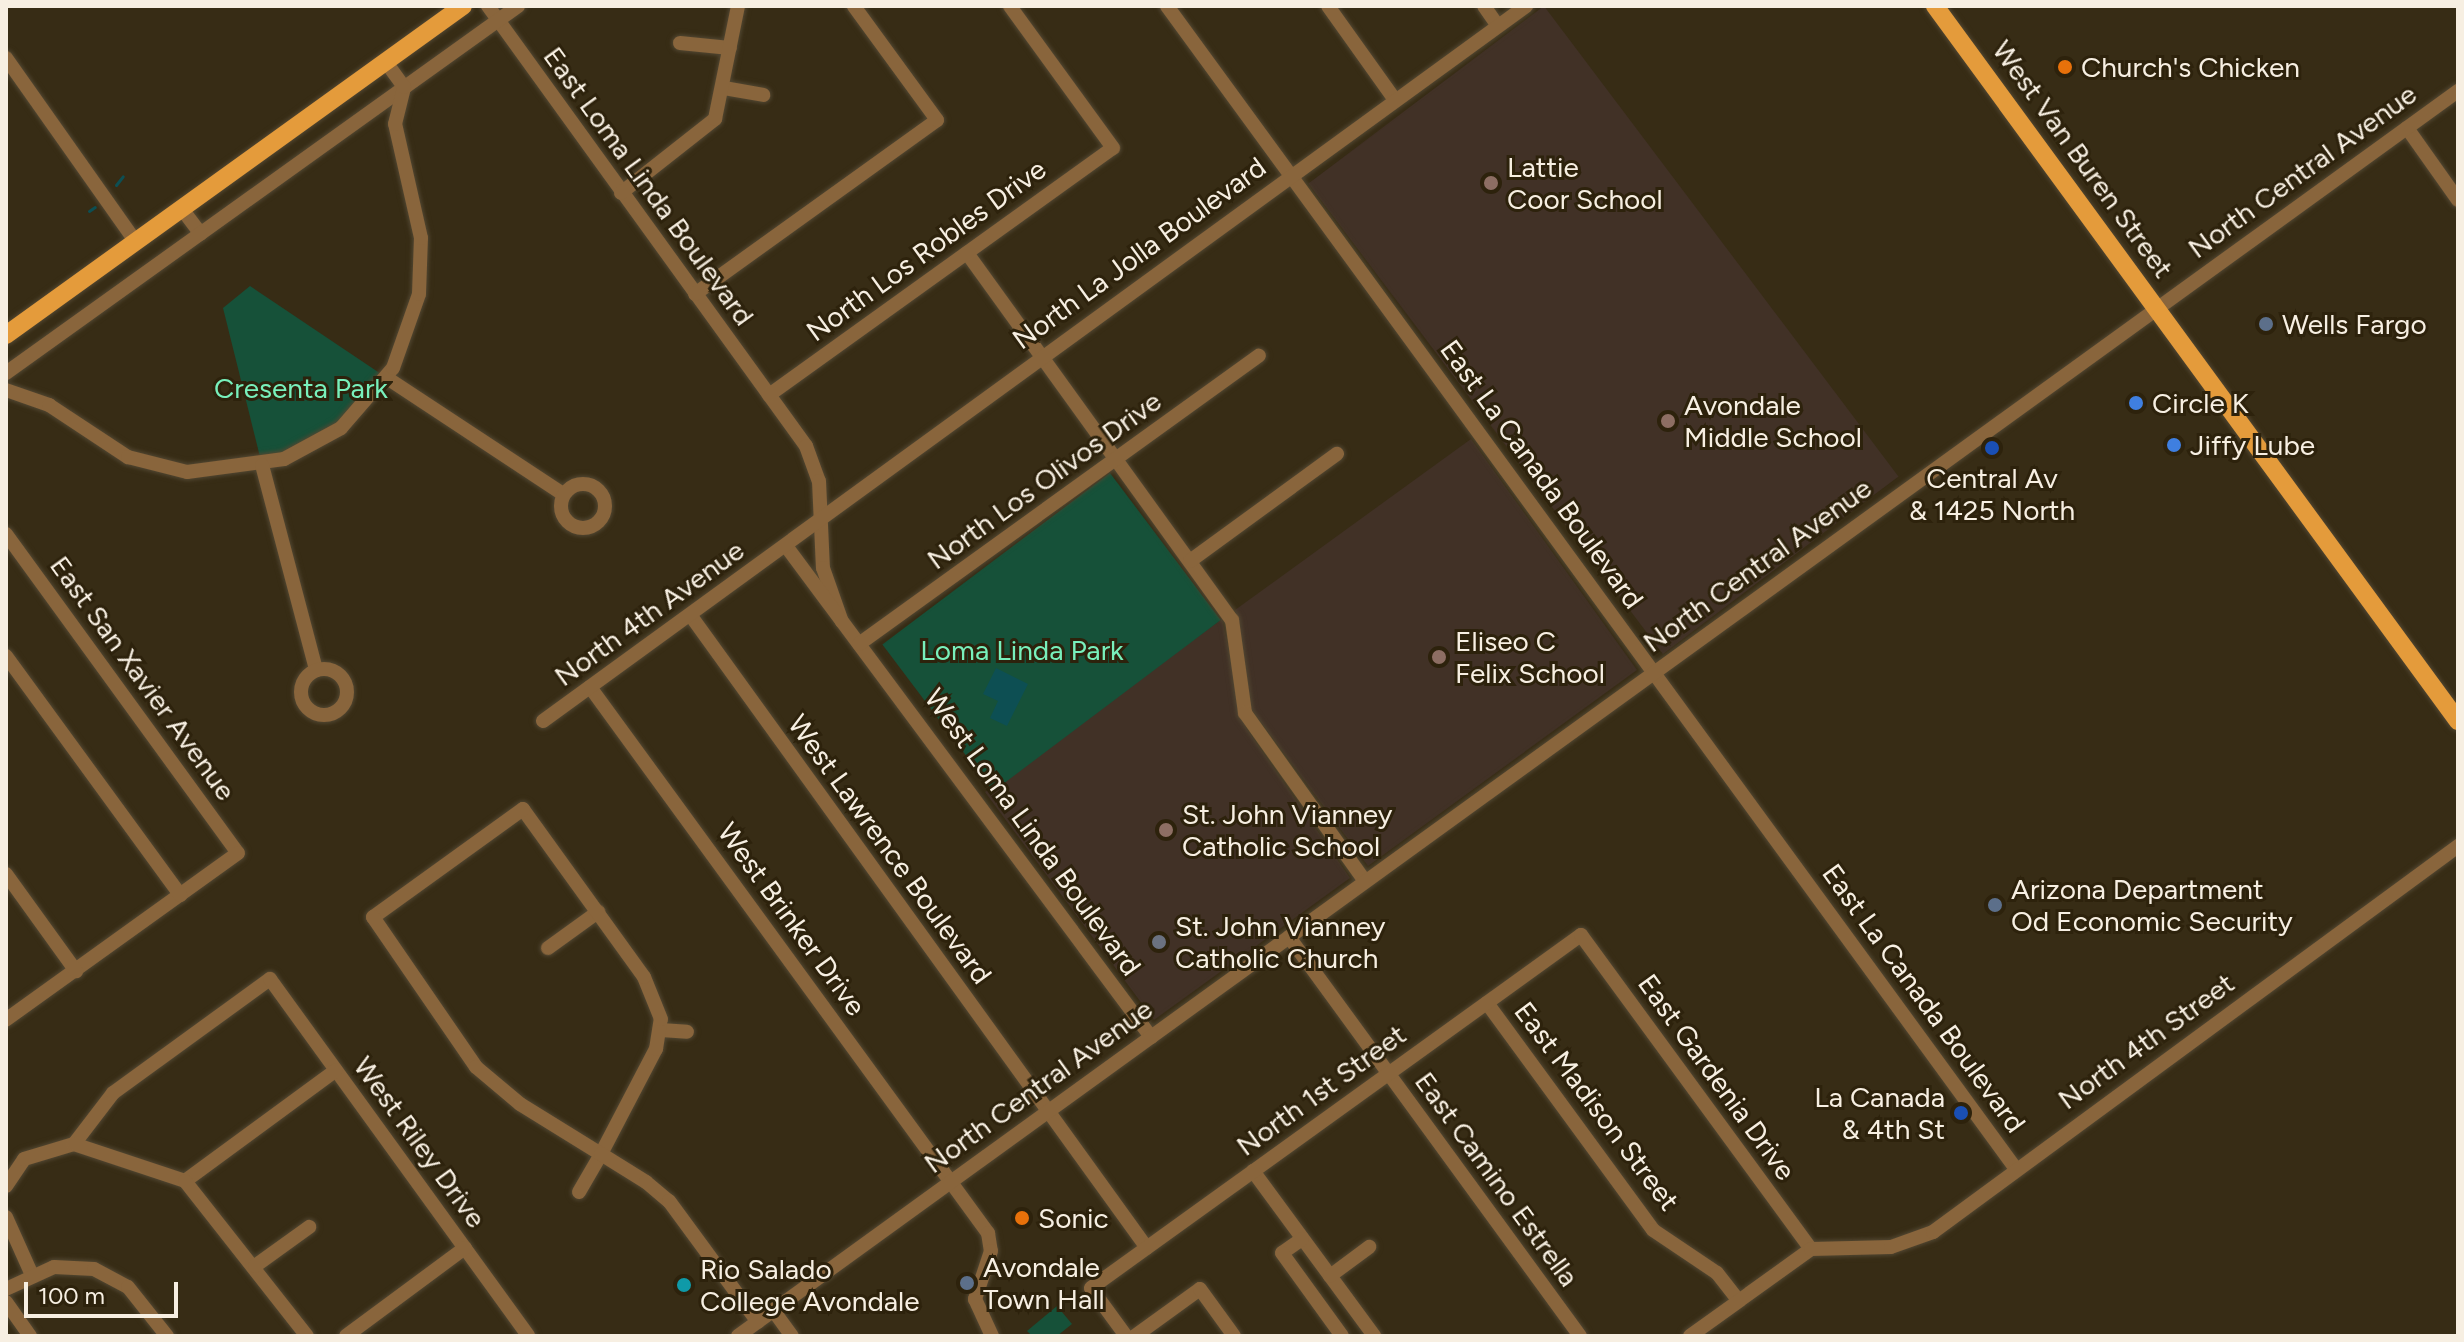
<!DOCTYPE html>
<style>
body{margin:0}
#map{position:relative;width:2464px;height:1342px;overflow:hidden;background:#372c15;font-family:Figtree,sans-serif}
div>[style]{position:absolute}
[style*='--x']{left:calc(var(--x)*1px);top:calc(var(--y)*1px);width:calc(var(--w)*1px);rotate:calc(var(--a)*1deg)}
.education>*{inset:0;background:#413126;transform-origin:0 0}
.green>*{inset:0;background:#165139;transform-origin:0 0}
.water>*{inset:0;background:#0d4f53}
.stream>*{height:3px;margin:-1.5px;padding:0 1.5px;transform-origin:1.5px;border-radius:1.5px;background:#0d4f53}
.roads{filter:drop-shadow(0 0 2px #524732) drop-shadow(0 0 2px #524732)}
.minor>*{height:14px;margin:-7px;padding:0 7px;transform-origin:7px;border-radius:7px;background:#89653c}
.minor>.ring{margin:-7px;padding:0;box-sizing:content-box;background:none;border:14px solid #89653c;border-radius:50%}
.major>*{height:18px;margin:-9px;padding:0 9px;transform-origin:9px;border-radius:9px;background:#e49b3b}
.dots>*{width:22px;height:22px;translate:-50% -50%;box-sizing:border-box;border:4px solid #2d220c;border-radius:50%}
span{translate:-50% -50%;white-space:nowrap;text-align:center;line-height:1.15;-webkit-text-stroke:6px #2d220c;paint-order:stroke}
.poi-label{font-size:28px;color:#f7efe2}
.left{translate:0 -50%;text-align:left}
.right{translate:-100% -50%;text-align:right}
.street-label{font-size:28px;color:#f7efe2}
.park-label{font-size:28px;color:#78f0bc}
.frame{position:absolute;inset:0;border:8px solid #f7efe2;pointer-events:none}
.scale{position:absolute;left:24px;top:1282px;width:154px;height:36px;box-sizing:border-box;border:4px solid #f7efe2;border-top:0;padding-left:10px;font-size:24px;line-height:28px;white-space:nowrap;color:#f7efe2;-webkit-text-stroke:6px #2d220c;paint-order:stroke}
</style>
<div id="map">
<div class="education">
<div style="left:1544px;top:6px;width:589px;height:295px;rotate:53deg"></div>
<div style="clip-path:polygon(1471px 439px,1637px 670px,1368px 866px,1252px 710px,1235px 610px)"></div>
<div style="clip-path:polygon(1222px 619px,1246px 728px,1350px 878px,1154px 1020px,985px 792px)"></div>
</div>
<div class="green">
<div style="clip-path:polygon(250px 286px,387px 378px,360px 412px,262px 465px,223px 308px)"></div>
<div style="left:1110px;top:473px;width:184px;height:285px;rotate:53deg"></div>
<div style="clip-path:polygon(1057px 1306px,1072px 1324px,1057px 1336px,1032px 1336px,1027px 1331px)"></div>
</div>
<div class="water">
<div style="clip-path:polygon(996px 668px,1028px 684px,1007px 726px,990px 718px,998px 701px,983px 694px)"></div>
</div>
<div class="stream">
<div style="--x:116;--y:185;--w:11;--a:-52"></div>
<div style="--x:89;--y:211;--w:7;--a:-34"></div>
</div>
<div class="roads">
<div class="minor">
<div style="--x:488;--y:6;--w:543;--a:54.14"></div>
<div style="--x:806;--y:446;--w:37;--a:70"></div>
<div style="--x:819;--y:481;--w:87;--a:87.4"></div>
<div style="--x:823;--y:568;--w:57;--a:70.6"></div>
<div style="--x:1167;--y:6;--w:1440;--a:53.87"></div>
<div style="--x:1328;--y:6;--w:115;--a:54.5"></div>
<div style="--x:1484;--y:6;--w:24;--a:55"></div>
<div style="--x:680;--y:43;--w:50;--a:5.7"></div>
<div style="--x:6;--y:58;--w:225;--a:54.8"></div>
<div style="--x:724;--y:88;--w:40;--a:10"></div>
<div style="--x:2407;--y:128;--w:88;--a:54.7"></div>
<div style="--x:621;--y:193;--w:120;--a:-38.2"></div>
<div style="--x:715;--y:119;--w:115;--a:-78.5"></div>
<div style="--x:182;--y:209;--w:31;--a:53"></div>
<div style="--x:967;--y:253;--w:453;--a:54.2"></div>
<div style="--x:1232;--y:620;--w:94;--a:82"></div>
<div style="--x:1245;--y:713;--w:206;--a:54.5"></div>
<div style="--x:695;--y:294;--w:298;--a:-35.7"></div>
<div style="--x:937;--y:120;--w:141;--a:-126.1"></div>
<div style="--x:6;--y:373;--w:630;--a:-35.63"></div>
<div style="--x:387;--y:378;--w:211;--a:33.4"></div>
<div style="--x:6;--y:390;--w:46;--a:19.2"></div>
<div style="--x:49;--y:405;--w:95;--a:33.4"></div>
<div style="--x:128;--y:457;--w:61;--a:14.3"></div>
<div style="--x:187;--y:472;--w:98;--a:-7.6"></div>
<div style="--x:284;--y:459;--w:65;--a:-28.5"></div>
<div style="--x:341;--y:428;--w:79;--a:-49.1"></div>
<div style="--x:393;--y:368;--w:78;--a:-70.6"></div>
<div style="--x:419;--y:294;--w:56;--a:-88"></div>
<div style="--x:421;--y:238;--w:117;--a:-102.8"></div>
<div style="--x:395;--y:124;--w:38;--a:-76"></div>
<div style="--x:404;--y:87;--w:31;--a:-126"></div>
<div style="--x:769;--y:395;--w:423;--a:-35.7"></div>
<div style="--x:1113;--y:148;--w:175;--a:-126"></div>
<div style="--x:262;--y:465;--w:212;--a:75.2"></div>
<div class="ring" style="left:561px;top:484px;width:30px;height:30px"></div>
<div style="--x:6;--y:534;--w:394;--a:54"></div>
<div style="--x:238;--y:853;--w:286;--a:144.3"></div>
<div style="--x:786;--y:546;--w:612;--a:53.37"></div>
<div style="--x:1190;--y:561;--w:182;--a:-36.1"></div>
<div style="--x:691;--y:616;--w:779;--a:54.19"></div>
<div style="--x:859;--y:644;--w:493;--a:-35.8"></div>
<div style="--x:6;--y:656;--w:296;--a:53.9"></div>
<div class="ring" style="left:301px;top:669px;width:32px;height:32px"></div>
<div style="--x:590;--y:687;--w:676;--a:53.91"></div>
<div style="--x:988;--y:1233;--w:18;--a:81"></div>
<div style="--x:991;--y:1251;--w:51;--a:108.4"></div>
<div style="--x:975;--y:1299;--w:41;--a:65.3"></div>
<div style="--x:543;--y:721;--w:1216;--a:-36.03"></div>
<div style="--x:6;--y:874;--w:120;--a:54.2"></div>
<div style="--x:1289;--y:937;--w:494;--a:53.9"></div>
<div style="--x:548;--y:948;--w:62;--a:-35.8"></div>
<div style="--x:1487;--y:1003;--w:281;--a:53.8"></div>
<div style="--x:1653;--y:1230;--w:77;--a:33.9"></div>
<div style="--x:1717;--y:1273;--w:34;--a:52"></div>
<div style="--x:661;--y:1030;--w:26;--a:4"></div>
<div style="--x:74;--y:1144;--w:64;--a:-52.6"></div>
<div style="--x:113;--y:1093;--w:194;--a:-36"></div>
<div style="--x:270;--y:979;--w:440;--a:54.1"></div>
<div style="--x:1253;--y:1171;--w:205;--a:53.7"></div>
<div style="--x:185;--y:1181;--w:187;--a:-36.3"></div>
<div style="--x:6;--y:1186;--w:32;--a:-56"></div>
<div style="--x:24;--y:1159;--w:52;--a:-16.7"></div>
<div style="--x:74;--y:1144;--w:117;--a:18.4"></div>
<div style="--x:185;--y:1181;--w:197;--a:51.8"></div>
<div style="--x:579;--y:1192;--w:44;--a:-59.9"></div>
<div style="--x:601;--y:1154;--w:119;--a:-62.4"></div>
<div style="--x:656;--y:1049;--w:30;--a:-81"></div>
<div style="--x:661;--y:1019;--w:45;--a:-112"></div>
<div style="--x:644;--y:977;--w:207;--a:-125.8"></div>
<div style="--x:523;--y:809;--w:185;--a:144.2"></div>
<div style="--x:373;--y:917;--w:182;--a:55.5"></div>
<div style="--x:476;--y:1067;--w:57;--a:40.1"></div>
<div style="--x:520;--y:1104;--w:95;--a:31.7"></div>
<div style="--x:601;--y:1154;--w:53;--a:31.9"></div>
<div style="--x:646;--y:1182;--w:30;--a:40"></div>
<div style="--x:669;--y:1201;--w:150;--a:53.7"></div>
<div style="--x:6;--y:1217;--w:61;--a:65.9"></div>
<div style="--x:1302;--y:1239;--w:24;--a:145"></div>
<div style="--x:1282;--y:1253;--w:102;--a:54.1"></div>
<div style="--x:255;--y:1266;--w:67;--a:-35.8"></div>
<div style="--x:1330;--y:1276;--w:49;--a:-36.6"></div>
<div style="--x:6;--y:1289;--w:53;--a:-24.6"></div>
<div style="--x:54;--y:1267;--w:40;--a:2.9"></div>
<div style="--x:94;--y:1269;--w:38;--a:28"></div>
<div style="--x:128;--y:1287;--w:63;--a:51.5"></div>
<div style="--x:6;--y:1302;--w:42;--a:54.8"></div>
<div style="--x:773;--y:1310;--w:32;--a:54"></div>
<div style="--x:346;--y:1336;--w:148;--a:-36.5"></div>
<div style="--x:738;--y:1336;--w:2123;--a:-35.9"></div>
<div style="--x:1126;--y:1336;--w:59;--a:-126.1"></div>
<div style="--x:1091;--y:1288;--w:604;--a:-35.77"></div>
<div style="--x:1581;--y:935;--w:389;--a:53.8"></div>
<div style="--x:1135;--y:1336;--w:80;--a:-35.9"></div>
<div style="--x:1200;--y:1289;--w:58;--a:54.1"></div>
<div style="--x:1690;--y:1336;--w:149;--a:-35.7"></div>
<div style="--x:1811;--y:1249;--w:80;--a:-1.4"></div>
<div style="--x:1891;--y:1247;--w:45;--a:-19.7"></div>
<div style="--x:1933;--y:1232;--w:652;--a:-36.32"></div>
</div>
<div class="major">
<div style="--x:1935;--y:6;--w:886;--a:53.82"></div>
<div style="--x:6;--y:335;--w:563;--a:-35.75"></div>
</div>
</div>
<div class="dots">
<div style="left:2065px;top:67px;background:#e8710a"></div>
<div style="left:1491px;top:183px;background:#8d6e63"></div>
<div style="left:2266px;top:324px;background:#5c6f8a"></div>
<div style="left:2136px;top:403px;background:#3f7fe0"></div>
<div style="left:1668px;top:421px;background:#8d6e63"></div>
<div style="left:2174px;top:445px;background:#3f7fe0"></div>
<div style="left:1992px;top:448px;background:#1a4fb4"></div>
<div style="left:1439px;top:657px;background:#8d6e63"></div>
<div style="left:1166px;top:830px;background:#8d6e63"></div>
<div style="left:1995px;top:905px;background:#5c6f8a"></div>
<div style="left:1159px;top:942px;background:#6b7280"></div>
<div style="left:1961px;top:1113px;background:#1a4fb4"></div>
<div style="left:1022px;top:1218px;background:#e8710a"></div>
<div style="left:967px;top:1283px;background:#5c6f8a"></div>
<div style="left:684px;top:1285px;background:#0f9aa8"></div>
</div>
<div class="poi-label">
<span class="left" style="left:2081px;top:67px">Church's Chicken</span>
<span class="left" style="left:1507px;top:183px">Lattie<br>Coor School</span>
<span class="left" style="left:2282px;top:324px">Wells Fargo</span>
<span class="left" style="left:2152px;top:403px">Circle K</span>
<span class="left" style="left:1684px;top:421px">Avondale<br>Middle School</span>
<span class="left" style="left:2190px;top:445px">Jiffy Lube</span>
<span style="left:1992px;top:494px">Central Av<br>&amp; 1425 North</span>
<span class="left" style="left:1455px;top:657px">Eliseo C<br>Felix School</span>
<span class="left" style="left:1182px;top:830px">St. John Vianney<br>Catholic School</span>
<span class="left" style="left:2011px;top:905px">Arizona Department<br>Od Economic Security</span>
<span class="left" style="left:1175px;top:942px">St. John Vianney<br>Catholic Church</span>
<span class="right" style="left:1945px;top:1113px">La Canada<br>&amp; 4th St</span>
<span class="left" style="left:1038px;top:1218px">Sonic</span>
<span class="left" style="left:983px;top:1283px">Avondale<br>Town Hall</span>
<span class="left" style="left:700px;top:1285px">Rio Salado<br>College Avondale</span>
</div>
<div class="street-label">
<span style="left:2083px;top:159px;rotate:54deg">West Van Buren Street</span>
<span style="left:2302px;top:171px;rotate:-36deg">North Central Avenue</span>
<span style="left:649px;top:186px;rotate:54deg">East Loma Linda Boulevard</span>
<span style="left:926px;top:250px;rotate:-36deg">North Los Robles Drive</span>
<span style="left:1139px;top:253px;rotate:-36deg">North La Jolla Boulevard</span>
<span style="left:1542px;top:474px;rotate:54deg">East La Canada Boulevard</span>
<span style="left:1044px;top:480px;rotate:-36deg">North Los Olivos Drive</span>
<span style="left:1757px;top:565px;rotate:-36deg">North Central Avenue</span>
<span style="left:649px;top:613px;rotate:-36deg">North 4th Avenue</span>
<span style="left:143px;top:678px;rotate:54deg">East San Xavier Avenue</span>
<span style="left:1033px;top:832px;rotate:54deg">West Loma Linda Boulevard</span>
<span style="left:890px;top:849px;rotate:54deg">West Lawrence Boulevard</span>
<span style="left:792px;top:919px;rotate:54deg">West Brinker Drive</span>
<span style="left:1924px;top:998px;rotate:54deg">East La Canada Boulevard</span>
<span style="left:2146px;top:1041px;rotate:-36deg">North 4th Street</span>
<span style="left:1717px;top:1077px;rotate:54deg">East Gardenia Drive</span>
<span style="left:1038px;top:1086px;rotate:-36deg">North Central Avenue</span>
<span style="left:1321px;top:1090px;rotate:-36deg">North 1st Street</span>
<span style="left:1597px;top:1106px;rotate:53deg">East Madison Street</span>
<span style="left:420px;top:1142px;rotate:54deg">West Riley Drive</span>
<span style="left:1497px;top:1179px;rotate:54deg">East Camino Estrella</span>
</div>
<div class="park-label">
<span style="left:301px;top:388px">Cresenta Park</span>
<span style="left:1022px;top:650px">Loma Linda Park</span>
</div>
<div class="frame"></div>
<div class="scale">100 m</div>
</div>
